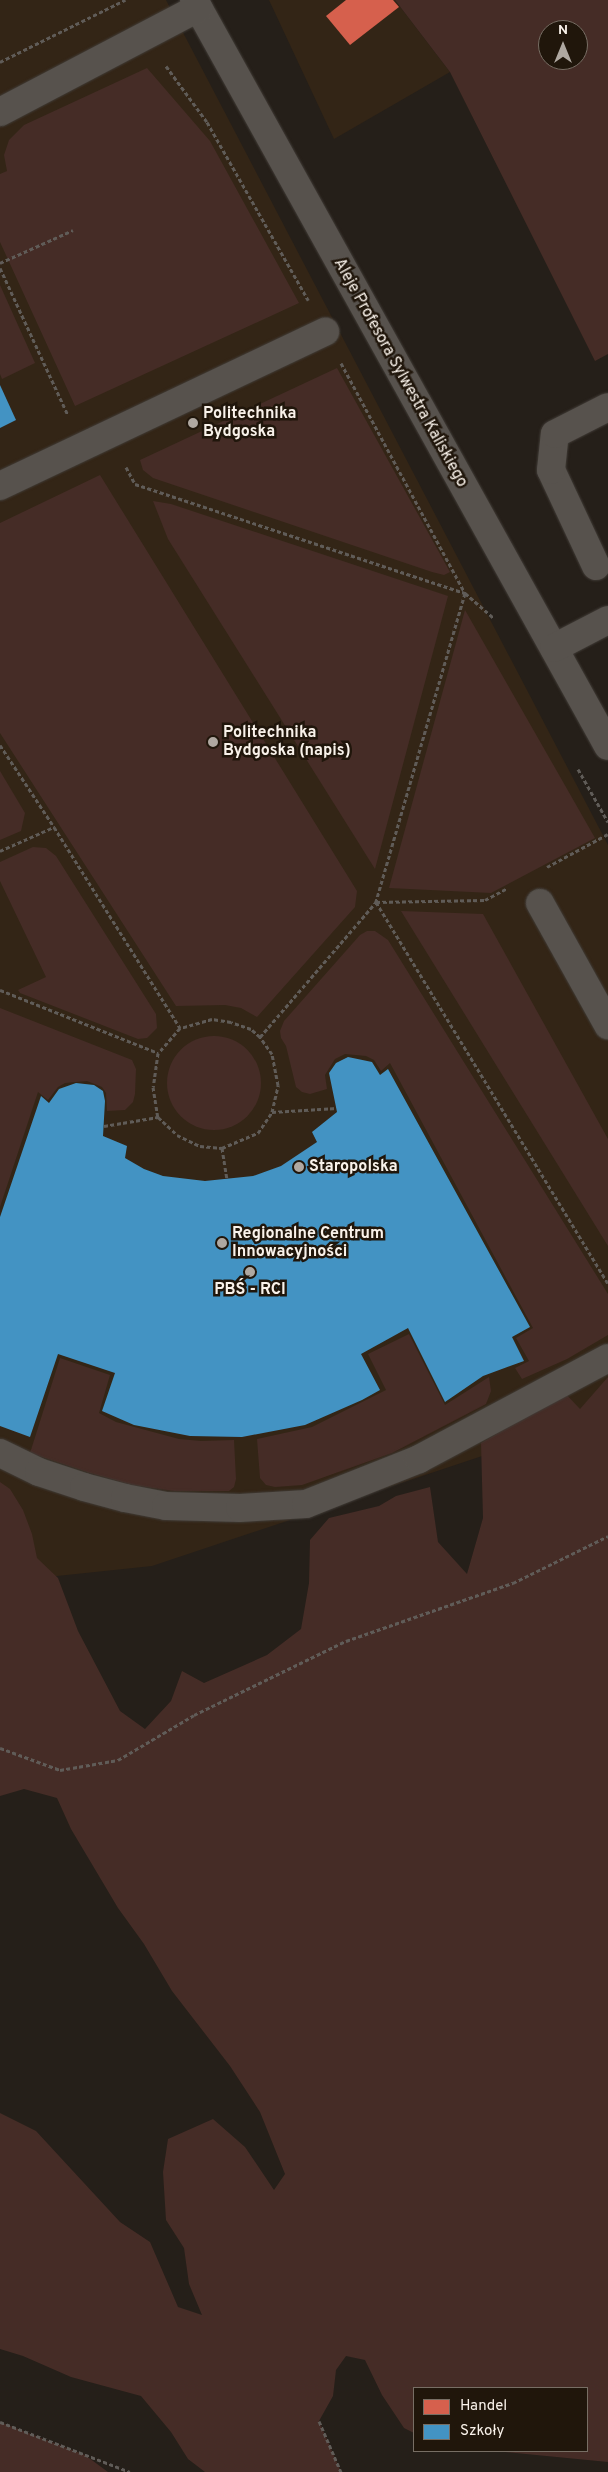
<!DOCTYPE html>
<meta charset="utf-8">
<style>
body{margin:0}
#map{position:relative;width:608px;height:2472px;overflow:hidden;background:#251f19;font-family:Overpass,sans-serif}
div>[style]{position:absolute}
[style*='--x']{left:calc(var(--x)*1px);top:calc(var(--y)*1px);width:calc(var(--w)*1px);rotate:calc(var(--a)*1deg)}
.built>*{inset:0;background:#332516}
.green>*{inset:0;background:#452c26}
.round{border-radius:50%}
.shops>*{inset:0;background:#d6604d}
.schools>*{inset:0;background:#4393c3}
.path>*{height:3px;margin-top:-1.5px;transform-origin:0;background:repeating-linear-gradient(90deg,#605c58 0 4px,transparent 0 6.5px)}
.roads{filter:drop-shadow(0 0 1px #403b36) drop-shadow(0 0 1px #403b36)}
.minor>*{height:28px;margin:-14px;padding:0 14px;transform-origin:14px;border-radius:14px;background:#57524d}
.dots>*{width:14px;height:14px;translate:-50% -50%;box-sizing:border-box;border:2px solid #20160b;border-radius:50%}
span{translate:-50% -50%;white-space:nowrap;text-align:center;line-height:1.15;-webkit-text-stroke:5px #20160b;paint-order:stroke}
.street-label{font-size:16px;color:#f9f2ea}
.poi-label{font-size:16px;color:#f9f2ea;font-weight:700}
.left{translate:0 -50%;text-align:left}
.legend{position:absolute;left:413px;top:2387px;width:175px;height:65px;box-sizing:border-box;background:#20160b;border:1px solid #776e64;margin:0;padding:6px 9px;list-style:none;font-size:15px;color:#f9f2ea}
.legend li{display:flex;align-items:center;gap:10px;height:25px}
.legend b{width:25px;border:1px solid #776e64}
.north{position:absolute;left:538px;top:20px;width:50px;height:50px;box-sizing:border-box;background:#20160b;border:1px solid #776e64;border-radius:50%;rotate:0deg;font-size:14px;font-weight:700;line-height:20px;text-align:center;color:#f9f2ea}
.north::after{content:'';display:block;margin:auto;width:18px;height:22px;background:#afa8a1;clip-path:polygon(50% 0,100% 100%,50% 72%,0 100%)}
</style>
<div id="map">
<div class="built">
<div style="clip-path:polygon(0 0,166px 0,608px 845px,608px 1414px,152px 1566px,0 1582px)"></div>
<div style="clip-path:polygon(269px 0,395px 0,450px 72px,334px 139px)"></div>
</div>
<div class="green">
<div style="clip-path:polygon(evenodd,395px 0,608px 0,608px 354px,595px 361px,450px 72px,395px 0,548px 30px,578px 30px,578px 60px,548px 60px,548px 30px)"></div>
<div style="clip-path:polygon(147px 68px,210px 141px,299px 303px,75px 406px,0 242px,0 174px,7px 171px,4px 155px,9px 140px,24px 125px)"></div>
<div style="clip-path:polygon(0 285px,35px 363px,2px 379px,0 374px)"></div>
<div style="clip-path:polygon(337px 368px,450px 572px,444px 575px,432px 572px,153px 478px,143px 470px,140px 460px)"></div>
<div style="clip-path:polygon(100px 475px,357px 891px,355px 907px,257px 1017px,241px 1008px,225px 1005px,176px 1006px,0 733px,0 523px)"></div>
<div style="clip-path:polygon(153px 501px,171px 504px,448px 596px,375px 869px,168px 539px)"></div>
<div style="clip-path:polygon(465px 610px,595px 838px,491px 893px,389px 888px)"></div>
<div style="clip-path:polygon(0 771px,25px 813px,21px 831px,0 840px)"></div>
<div style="clip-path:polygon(33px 847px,46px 848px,56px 856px,156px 1014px,157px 1028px,147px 1038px,138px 1039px,20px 993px,18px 990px,46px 977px,0 881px,0 862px)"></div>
<div style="clip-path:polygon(401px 911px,483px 914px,608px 1139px,608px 1246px)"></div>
<div style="clip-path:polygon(367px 931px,375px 931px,388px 940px,608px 1294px,608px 1335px,567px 1359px,522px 1379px,515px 1368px,529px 1361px,516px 1338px,533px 1328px,390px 1063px,381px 1071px,374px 1060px,366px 1056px,345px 1054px,335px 1059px,325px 1075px,327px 1089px,310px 1094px,302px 1092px,296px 1087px,286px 1046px,281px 1038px,280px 1031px,284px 1021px,360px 935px)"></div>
<div style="clip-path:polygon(0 1008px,132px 1060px,136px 1069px,135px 1094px,133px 1102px,125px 1110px,107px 1111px,106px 1093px,102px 1087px,87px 1081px,65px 1083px,58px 1087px,48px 1100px,38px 1092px,0 1207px)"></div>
<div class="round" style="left:167px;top:1036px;width:94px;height:94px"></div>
<div style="clip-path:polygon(409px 1334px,445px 1405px,489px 1377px,491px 1391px,486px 1404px,392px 1453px,302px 1485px,275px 1487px,266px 1485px,260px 1478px,257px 1439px,312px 1427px,386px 1390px,368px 1354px)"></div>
<div style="clip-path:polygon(60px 1358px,110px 1375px,99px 1413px,116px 1422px,179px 1439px,201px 1441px,234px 1440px,236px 1479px,234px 1487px,229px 1491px,174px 1491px,132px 1485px,90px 1473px,30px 1453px)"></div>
<div style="clip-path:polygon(608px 1377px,608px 2462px,496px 2451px,448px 2451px,587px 2451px,587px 2388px,414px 2388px,414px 2433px,404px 2428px,382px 2395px,365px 2360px,346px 2356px,336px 2370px,333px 2396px,319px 2421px,341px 2472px,205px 2472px,188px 2459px,171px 2432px,141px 2396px,71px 2377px,23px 2356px,0 2349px,0 2113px,36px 2131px,120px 2222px,150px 2242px,178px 2307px,202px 2315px,189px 2284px,184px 2248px,166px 2220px,163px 2172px,168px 2139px,213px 2119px,245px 2147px,274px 2190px,285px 2174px,260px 2112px,230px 2066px,172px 1991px,144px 1944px,118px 1908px,71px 1829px,57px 1798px,24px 1789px,0 1796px,0 1482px,10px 1489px,23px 1510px,32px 1534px,37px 1558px,58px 1578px,78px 1631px,120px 1711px,145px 1729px,171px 1701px,182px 1671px,204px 1683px,267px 1655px,301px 1629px,309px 1583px,310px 1540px,329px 1518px,379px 1506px,396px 1496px,430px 1487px,438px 1542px,467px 1574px,483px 1518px,481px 1443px,565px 1393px,580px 1409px)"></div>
<div style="clip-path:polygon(0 2422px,85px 2455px,108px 2472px,0 2472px)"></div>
</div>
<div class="shops">
<div style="clip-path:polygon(346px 0,393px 0,399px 7px,350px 45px,326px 16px)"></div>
</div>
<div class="schools">
<div style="clip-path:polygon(0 385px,16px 420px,0 428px)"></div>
<div style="clip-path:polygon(348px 1057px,372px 1062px,380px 1075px,388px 1069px,530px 1327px,512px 1337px,524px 1361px,483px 1376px,445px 1402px,408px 1328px,361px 1354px,380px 1390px,362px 1400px,305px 1425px,242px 1437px,190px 1436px,134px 1425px,102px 1411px,115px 1373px,58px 1354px,30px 1437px,0 1426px,0 1217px,41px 1096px,49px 1103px,59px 1089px,76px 1083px,94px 1085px,103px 1091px,105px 1101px,103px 1136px,127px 1146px,125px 1158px,144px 1169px,163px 1176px,205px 1181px,253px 1176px,281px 1166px,317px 1142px,312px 1132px,337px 1112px,329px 1073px,336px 1063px)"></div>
</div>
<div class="path">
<div style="--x:0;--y:62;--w:140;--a:-26.4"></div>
<div style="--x:166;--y:66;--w:69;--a:53.8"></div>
<div style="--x:207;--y:122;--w:205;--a:60.4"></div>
<div style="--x:0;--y:263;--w:80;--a:-24.3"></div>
<div style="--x:0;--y:268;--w:162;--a:65.2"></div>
<div style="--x:341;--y:363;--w:261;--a:61.7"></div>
<div style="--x:465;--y:593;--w:37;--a:41"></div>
<div style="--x:126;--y:467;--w:19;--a:62"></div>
<div style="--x:135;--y:484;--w:348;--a:18.3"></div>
<div style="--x:465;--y:593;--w:322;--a:106.1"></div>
<div style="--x:376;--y:902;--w:446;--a:58.7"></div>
<div style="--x:0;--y:745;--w:98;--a:56.6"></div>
<div style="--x:578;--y:769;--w:61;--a:60.5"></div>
<div style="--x:0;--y:851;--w:59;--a:-24"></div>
<div style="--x:54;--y:827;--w:237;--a:57.9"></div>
<div style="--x:547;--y:867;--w:69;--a:-28.4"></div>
<div style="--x:0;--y:990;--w:170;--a:21.7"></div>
<div style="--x:260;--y:1037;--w:12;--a:-138"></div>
<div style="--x:251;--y:1029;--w:21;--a:-161"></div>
<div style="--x:231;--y:1022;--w:19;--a:-171"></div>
<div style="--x:212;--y:1019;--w:33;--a:164"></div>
<div style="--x:180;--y:1028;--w:33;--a:131"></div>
<div style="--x:158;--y:1053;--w:34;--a:98"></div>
<div style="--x:153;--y:1087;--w:30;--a:81"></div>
<div style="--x:158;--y:1117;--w:26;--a:43"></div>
<div style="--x:177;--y:1135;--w:25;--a:26"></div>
<div style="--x:200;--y:1146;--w:22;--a:5"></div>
<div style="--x:222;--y:1148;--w:39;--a:-23"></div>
<div style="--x:258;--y:1133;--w:25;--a:-56"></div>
<div style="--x:272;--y:1112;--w:28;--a:-77"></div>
<div style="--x:278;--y:1085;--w:32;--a:-101"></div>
<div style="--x:272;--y:1054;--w:21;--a:-125"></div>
<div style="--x:260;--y:1037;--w:178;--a:-49.3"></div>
<div style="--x:376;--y:902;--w:109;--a:-1.1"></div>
<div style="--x:485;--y:900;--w:24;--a:-28"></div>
<div style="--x:272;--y:1112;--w:65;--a:-3.5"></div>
<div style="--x:104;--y:1126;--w:55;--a:-9.5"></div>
<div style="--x:222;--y:1148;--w:30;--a:81"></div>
<div style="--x:0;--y:1748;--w:64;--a:20.1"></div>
<div style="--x:60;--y:1770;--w:59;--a:-9.8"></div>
<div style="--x:118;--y:1760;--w:88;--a:-30.6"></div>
<div style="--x:194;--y:1715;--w:169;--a:-26"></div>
<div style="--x:346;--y:1641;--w:177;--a:-19.2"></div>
<div style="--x:513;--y:1583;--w:106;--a:-26.3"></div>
<div style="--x:319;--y:2421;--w:56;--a:66.7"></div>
<div style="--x:0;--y:2422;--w:139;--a:21"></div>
</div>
<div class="roads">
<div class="minor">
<div style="--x:194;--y:0;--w:853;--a:60.97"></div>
<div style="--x:0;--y:112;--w:224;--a:-27.7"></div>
<div style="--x:0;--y:486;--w:360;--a:-25.4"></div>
<div style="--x:596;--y:566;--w:106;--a:-115.1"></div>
<div style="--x:551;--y:470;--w:36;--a:-84"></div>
<div style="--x:555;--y:434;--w:59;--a:-27"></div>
<div style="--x:554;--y:648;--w:61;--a:-27.4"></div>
<div style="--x:540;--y:903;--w:140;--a:60.9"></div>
<div style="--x:0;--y:1453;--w:43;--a:26"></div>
<div style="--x:39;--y:1472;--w:47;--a:18.4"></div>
<div style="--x:84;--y:1487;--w:42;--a:15"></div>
<div style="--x:125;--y:1498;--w:42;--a:11"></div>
<div style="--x:166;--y:1506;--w:74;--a:1.5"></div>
<div style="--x:240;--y:1508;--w:66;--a:-3.5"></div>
<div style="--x:306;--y:1504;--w:122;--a:-21.7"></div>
<div style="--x:419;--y:1459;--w:214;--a:-28.1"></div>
</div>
</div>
<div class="dots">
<div style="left:193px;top:423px;background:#afa8a1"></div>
<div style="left:213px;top:742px;background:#afa8a1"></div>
<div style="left:299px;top:1167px;background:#afa8a1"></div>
<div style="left:222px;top:1243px;background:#afa8a1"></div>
<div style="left:250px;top:1272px;background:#afa8a1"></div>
</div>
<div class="street-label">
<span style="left:400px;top:373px;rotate:61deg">Aleje Profesora Sylwestra Kaliskiego</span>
</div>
<div class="poi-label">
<span class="left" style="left:203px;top:423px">Politechnika<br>Bydgoska</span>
<span class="left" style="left:223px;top:742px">Politechnika<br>Bydgoska (napis)</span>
<span class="left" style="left:309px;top:1167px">Staropolska</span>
<span class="left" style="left:232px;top:1243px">Regionalne Centrum<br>Innowacyjności</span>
<span style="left:250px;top:1290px">PBŚ - RCI</span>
</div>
<ul class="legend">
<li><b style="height:14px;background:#d6604d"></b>Handel</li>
<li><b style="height:14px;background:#4393c3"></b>Szkoły</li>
</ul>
<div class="north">N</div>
</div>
